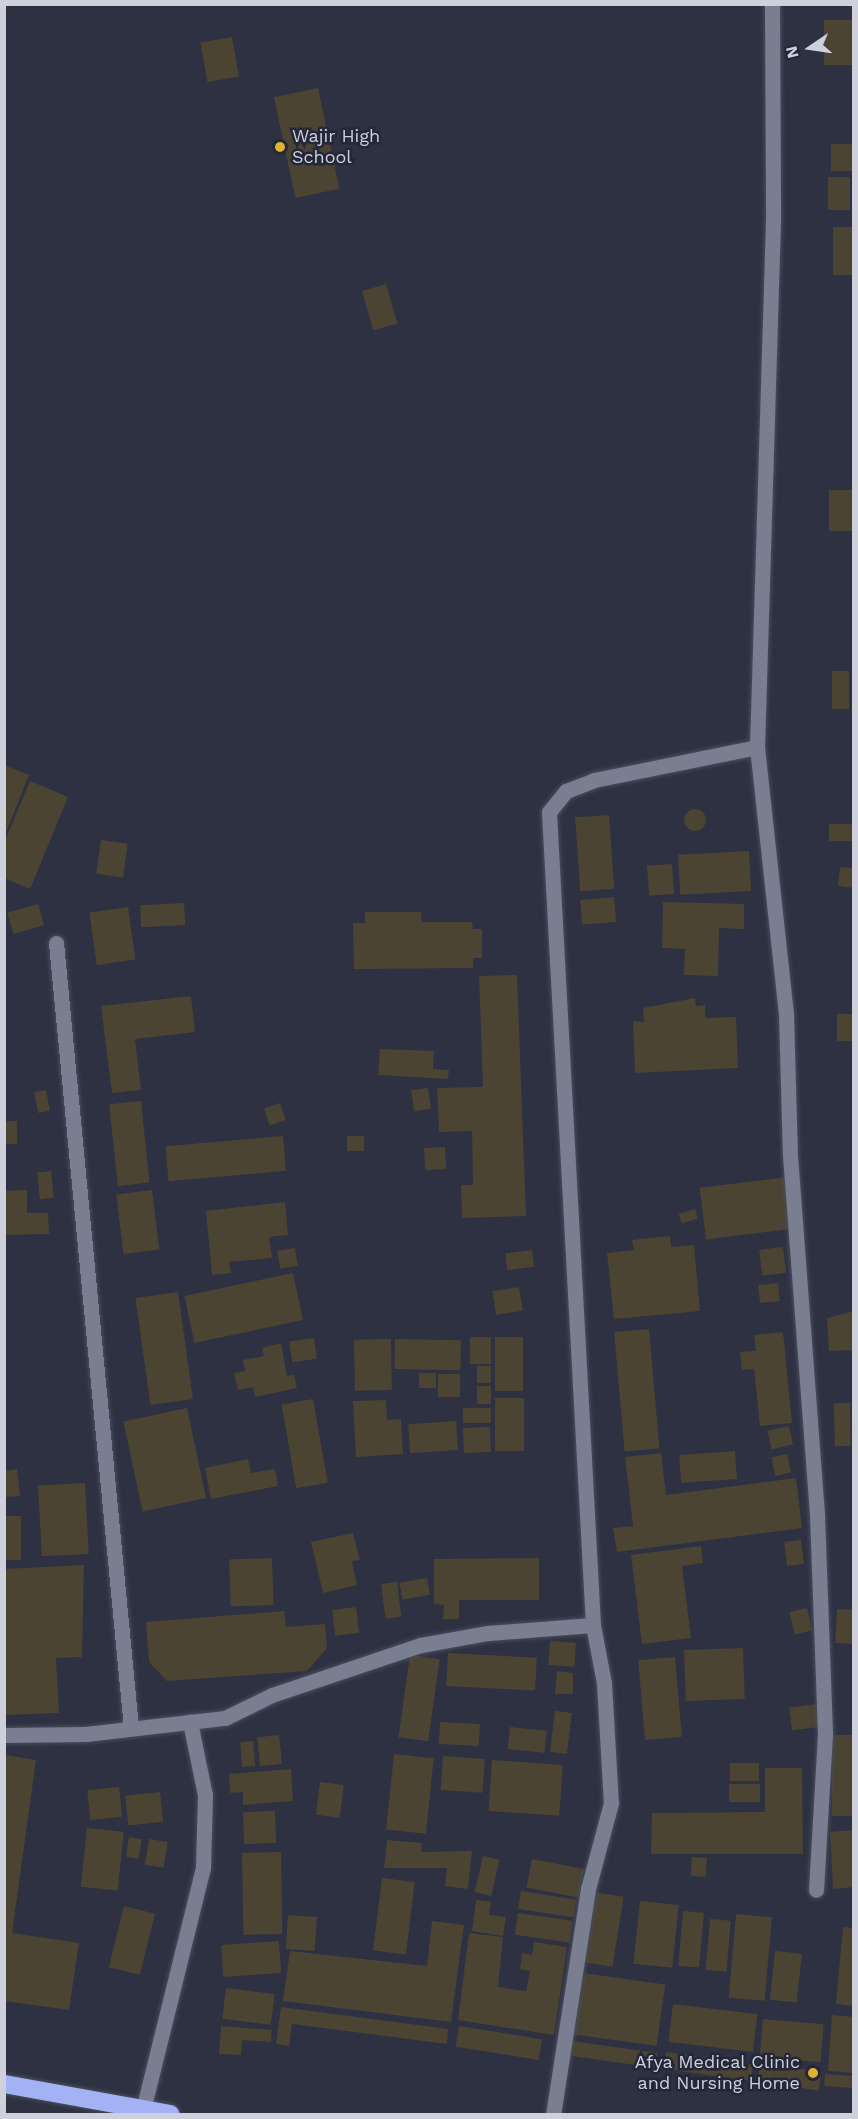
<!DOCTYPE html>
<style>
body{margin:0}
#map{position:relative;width:858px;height:2119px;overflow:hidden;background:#2d3142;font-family:"Work Sans",sans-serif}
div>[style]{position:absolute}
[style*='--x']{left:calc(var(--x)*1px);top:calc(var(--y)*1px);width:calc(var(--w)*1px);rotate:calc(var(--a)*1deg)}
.building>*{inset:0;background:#4b4433;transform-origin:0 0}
.round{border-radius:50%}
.roads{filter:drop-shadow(0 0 2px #494d5a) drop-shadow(0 0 2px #494d5a)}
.minor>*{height:15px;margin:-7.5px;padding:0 7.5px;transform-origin:7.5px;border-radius:7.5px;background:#797e91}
.highway>*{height:18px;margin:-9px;padding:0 9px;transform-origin:9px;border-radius:9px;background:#a2b2f4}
.dots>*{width:16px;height:16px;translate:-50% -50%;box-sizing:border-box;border:3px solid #232737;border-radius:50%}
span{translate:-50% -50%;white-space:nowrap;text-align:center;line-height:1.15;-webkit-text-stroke:5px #232737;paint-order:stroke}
.poi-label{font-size:18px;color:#ced1dc}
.left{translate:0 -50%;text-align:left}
.right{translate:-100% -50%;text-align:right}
.frame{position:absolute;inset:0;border:6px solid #ced1dc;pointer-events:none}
.north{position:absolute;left:780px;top:18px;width:60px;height:60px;-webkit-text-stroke:4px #232737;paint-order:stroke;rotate:257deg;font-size:16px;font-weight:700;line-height:24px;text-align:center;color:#ced1dc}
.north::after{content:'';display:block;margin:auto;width:21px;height:27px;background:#ced1dc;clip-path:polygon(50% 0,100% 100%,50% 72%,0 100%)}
</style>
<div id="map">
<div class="building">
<div style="left:824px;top:20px;width:30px;height:45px"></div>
<div style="left:232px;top:37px;width:40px;height:32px;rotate:80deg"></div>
<div style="left:318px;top:88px;width:103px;height:45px;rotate:78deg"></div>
<div style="left:831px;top:144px;width:23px;height:27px"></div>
<div style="left:828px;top:177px;width:22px;height:33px"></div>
<div style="left:833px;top:227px;width:21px;height:48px"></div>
<div style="left:386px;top:284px;width:41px;height:25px;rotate:74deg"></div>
<div style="left:829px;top:490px;width:25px;height:41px"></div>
<div style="left:832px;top:671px;width:17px;height:38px"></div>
<div style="clip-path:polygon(4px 765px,29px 775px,5px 835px,4px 835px)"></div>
<div style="clip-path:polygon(30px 781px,68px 797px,30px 889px,4px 878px,4px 843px)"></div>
<div class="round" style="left:684px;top:809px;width:22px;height:22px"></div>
<div style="left:609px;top:815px;width:74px;height:34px;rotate:86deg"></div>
<div style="left:854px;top:824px;width:17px;height:25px;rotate:90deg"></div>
<div style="left:101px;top:840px;width:27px;height:34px;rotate:8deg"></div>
<div style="left:749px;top:851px;width:40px;height:71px;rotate:87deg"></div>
<div style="left:672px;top:864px;width:30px;height:25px;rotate:86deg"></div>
<div style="clip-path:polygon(840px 867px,854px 868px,854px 888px,838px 886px)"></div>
<div style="left:614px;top:897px;width:25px;height:34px;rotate:85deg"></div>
<div style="clip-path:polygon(663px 902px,744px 904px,744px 929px,719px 928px,718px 976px,684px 975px,685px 949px,662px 948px)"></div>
<div style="left:184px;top:903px;width:22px;height:44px;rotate:87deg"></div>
<div style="left:38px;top:904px;width:22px;height:32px;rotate:74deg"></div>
<div style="left:128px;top:907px;width:53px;height:39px;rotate:82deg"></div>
<div style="clip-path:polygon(365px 912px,421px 912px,422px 922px,472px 922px,473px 929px,482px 929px,482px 958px,473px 958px,473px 968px,354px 969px,353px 923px,365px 923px)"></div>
<div style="clip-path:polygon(517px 975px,526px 1216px,462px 1218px,461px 1185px,473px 1185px,472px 1131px,439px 1132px,437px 1088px,483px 1087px,479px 976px)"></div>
<div style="clip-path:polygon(191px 996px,195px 1032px,135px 1039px,141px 1090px,112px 1093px,101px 1006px)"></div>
<div style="clip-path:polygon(695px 998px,696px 1006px,705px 1005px,705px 1018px,736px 1017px,738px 1068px,635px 1073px,633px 1021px,644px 1022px,643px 1008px)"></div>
<div style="left:837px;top:1014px;width:17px;height:27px"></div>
<div style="clip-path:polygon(380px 1049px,434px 1051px,433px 1069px,449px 1070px,448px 1079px,378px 1075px)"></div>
<div style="left:428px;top:1088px;width:21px;height:17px;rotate:82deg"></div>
<div style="left:46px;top:1090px;width:21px;height:12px;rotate:79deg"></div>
<div style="left:141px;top:1101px;width:82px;height:32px;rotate:84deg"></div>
<div style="left:280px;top:1103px;width:18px;height:17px;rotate:71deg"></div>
<div style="left:4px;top:1121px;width:13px;height:23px"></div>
<div style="left:283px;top:1136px;width:35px;height:118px;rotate:85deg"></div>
<div style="left:364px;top:1136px;width:15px;height:17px;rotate:90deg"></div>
<div style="left:445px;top:1147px;width:22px;height:21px;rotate:87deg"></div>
<div style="left:51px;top:1171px;width:27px;height:14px;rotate:84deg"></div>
<div style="left:788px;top:1177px;width:52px;height:89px;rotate:83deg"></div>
<div style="clip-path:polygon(27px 1190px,27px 1213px,48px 1213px,49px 1234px,4px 1235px,4px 1191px)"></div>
<div style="left:152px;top:1190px;width:60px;height:36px;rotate:83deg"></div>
<div style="clip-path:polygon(285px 1202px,288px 1235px,269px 1237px,272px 1258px,229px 1262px,231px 1273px,212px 1275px,206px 1211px)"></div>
<div style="left:695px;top:1209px;width:10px;height:17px;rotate:73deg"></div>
<div style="clip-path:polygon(670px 1236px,671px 1247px,694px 1245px,700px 1311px,614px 1319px,607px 1253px,634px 1250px,632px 1240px)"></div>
<div style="left:783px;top:1247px;width:26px;height:24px;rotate:83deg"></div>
<div style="left:295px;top:1248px;width:18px;height:18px;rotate:81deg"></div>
<div style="left:532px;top:1250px;width:17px;height:27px;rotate:83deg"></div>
<div style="left:293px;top:1273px;width:48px;height:111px;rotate:78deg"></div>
<div style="left:778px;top:1283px;width:18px;height:20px;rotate:84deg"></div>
<div style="left:519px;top:1287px;width:24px;height:27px;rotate:81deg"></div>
<div style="left:178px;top:1292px;width:108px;height:43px;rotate:82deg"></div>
<div style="clip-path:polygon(854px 1311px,854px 1350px,829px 1351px,827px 1318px)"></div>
<div style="left:649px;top:1329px;width:120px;height:35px;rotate:85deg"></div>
<div style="clip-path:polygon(783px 1332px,792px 1423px,760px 1426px,754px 1369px,742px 1370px,740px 1352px,756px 1351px,754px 1335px)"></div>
<div style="left:470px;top:1337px;width:21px;height:27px"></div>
<div style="left:495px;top:1337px;width:28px;height:54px"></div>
<div style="left:314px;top:1338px;width:21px;height:25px;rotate:82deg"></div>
<div style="left:391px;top:1339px;width:51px;height:37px;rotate:89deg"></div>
<div style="left:395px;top:1339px;width:66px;height:30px;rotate:1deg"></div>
<div style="clip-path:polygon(281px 1343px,287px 1376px,294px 1375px,297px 1388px,255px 1397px,253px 1387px,238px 1390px,234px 1373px,245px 1371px,243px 1360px,264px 1356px,262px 1348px)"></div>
<div style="left:477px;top:1366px;width:14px;height:17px"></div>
<div style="left:419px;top:1373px;width:17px;height:15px"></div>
<div style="left:438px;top:1374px;width:22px;height:23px"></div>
<div style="left:477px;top:1386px;width:14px;height:18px"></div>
<div style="left:495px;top:1398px;width:29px;height:53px"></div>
<div style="left:313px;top:1399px;width:85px;height:32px;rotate:80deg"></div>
<div style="clip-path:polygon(386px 1400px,387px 1420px,401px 1419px,403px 1454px,356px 1457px,353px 1401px)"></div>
<div style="left:850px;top:1403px;width:43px;height:16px;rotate:89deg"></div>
<div style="left:187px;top:1408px;width:92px;height:65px;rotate:78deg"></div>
<div style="left:463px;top:1408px;width:28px;height:15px"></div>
<div style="left:456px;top:1421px;width:29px;height:48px;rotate:86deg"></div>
<div style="left:789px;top:1426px;width:19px;height:22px;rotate:78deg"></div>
<div style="left:490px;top:1427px;width:25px;height:27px;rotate:88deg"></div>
<div style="left:735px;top:1451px;width:28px;height:56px;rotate:86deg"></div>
<div style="clip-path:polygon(661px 1453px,666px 1495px,796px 1478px,802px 1528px,617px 1552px,613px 1528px,633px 1526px,625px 1457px)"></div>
<div style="left:787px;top:1454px;width:19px;height:16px;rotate:78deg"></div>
<div style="clip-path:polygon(248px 1459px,251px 1473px,275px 1469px,278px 1486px,211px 1499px,205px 1468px)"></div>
<div style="clip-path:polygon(17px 1469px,20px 1496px,4px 1497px,4px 1471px)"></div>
<div style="left:85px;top:1483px;width:71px;height:47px;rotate:87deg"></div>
<div style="left:5px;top:1516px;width:16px;height:44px"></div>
<div style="clip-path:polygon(353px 1533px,360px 1560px,352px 1561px,357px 1585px,323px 1593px,311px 1542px)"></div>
<div style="left:801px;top:1540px;width:24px;height:17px;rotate:83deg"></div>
<div style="clip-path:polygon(701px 1546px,703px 1563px,682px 1566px,691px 1638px,642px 1644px,631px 1555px)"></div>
<div style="left:272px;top:1558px;width:47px;height:43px;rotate:88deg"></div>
<div style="clip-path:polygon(539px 1558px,539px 1600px,459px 1600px,459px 1619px,443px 1619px,444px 1605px,434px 1604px,434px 1559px)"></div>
<div style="clip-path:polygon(84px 1565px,82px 1657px,56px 1658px,59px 1713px,6px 1715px,4px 1569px)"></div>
<div style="left:427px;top:1578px;width:17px;height:28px;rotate:80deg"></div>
<div style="left:397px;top:1582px;width:35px;height:16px;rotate:83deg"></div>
<div style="left:356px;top:1607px;width:26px;height:24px;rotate:83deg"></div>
<div style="left:807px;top:1608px;width:23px;height:18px;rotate:77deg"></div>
<div style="left:837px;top:1609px;width:17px;height:34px;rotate:3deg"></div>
<div style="clip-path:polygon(284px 1611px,286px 1627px,325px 1624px,327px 1648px,307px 1671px,167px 1681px,149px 1662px,146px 1622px)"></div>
<div style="left:550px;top:1641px;width:26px;height:24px;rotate:4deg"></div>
<div style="left:743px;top:1648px;width:51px;height:59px;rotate:88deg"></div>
<div style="left:448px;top:1653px;width:89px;height:33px;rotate:3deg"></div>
<div style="left:410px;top:1655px;width:30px;height:83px;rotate:8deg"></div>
<div style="left:675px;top:1657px;width:80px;height:37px;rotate:85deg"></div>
<div style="clip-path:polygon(557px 1671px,573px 1673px,573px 1694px,555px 1694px)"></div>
<div style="left:818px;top:1704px;width:23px;height:29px;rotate:83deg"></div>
<div style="left:555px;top:1711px;width:17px;height:41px;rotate:7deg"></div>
<div style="left:440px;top:1722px;width:40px;height:22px;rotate:3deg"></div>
<div style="left:510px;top:1727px;width:37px;height:22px;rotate:6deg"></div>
<div style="left:279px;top:1735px;width:29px;height:22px;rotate:84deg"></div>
<div style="left:832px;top:1735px;width:22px;height:81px"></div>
<div style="left:253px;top:1741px;width:25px;height:13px;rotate:85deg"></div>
<div style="left:394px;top:1754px;width:40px;height:76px;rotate:6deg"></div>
<div style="clip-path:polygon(5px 1755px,36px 1760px,12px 1933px,79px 1943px,69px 2010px,4px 2001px)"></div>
<div style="left:443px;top:1756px;width:42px;height:34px;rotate:4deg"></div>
<div style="left:492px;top:1760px;width:71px;height:51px;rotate:4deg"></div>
<div style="left:730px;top:1763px;width:29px;height:18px"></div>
<div style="clip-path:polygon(765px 1768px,802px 1768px,803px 1854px,651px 1854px,652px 1813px,765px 1812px)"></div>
<div style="clip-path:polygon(291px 1769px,293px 1801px,243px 1805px,243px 1792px,230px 1793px,229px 1774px)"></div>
<div style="left:320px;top:1782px;width:24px;height:33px;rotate:7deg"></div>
<div style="left:729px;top:1784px;width:31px;height:18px"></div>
<div style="left:119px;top:1787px;width:30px;height:32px;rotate:84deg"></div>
<div style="left:160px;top:1792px;width:30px;height:35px;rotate:84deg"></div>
<div style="left:275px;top:1811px;width:32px;height:32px;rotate:88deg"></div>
<div style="left:87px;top:1828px;width:37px;height:59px;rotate:6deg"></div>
<div style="clip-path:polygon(854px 1830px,854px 1887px,833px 1889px,830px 1832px)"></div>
<div style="left:129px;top:1837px;width:13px;height:20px;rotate:9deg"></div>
<div style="left:149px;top:1839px;width:19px;height:26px;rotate:9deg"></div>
<div style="clip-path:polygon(387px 1840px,422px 1843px,421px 1852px,472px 1851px,468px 1889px,445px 1886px,447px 1868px,384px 1868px)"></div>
<div style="left:281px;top:1852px;width:82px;height:39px;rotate:89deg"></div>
<div style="left:483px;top:1856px;width:17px;height:37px;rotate:13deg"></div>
<div style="left:692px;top:1857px;width:15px;height:19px;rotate:4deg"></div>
<div style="left:532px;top:1859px;width:53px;height:29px;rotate:11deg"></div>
<div style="left:382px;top:1878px;width:33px;height:73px;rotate:7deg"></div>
<div style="left:521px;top:1891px;width:56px;height:18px;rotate:9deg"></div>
<div style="left:594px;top:1892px;width:30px;height:71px;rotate:9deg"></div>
<div style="clip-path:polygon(476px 1900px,491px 1902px,489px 1915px,506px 1917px,503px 1936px,472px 1931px)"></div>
<div style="left:640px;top:1901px;width:39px;height:63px;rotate:6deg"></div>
<div style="left:124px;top:1906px;width:32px;height:63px;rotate:14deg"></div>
<div style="left:683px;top:1911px;width:21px;height:55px;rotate:5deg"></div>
<div style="left:518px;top:1913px;width:55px;height:22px;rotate:8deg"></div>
<div style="left:736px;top:1914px;width:36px;height:84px;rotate:5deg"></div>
<div style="left:288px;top:1915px;width:29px;height:34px;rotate:4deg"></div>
<div style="left:710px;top:1919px;width:21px;height:51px;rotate:5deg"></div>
<div style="clip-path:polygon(432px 1921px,464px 1925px,451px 2022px,283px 2001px,290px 1951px,427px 1966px)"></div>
<div style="clip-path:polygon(843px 1927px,854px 1928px,854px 2006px,836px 2004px)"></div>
<div style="clip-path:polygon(469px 1933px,503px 1937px,498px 1987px,526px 1991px,530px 1971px,520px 1969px,522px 1953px,532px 1955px,534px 1942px,567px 1947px,554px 2035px,458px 2020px)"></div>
<div style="left:279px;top:1941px;width:32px;height:58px;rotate:86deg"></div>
<div style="left:775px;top:1951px;width:27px;height:49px;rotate:6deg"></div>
<div style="left:583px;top:1973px;width:83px;height:62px;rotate:8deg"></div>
<div style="left:226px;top:1988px;width:49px;height:31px;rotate:7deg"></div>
<div style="left:673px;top:2004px;width:85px;height:38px;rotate:7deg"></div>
<div style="clip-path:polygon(281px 2007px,448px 2029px,447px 2044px,292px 2024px,289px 2046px,276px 2044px)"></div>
<div style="clip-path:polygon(832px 2015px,854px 2017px,854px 2073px,828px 2071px)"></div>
<div style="left:763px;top:2019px;width:61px;height:38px;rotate:5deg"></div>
<div style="clip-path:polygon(221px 2026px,272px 2030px,271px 2042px,242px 2040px,241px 2055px,219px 2054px)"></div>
<div style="left:459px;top:2026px;width:84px;height:21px;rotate:9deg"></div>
<div style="left:572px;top:2041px;width:86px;height:15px;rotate:8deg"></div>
<div style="left:666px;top:2052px;width:88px;height:17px;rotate:8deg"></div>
<div style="left:760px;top:2063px;width:62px;height:19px;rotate:8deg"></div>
<div style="left:825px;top:2074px;width:29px;height:12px;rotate:4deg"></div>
</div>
<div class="roads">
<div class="minor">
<div style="--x:772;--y:4;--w:217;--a:89.7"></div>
<div style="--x:773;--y:221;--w:526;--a:91.74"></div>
<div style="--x:757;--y:747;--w:269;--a:83.8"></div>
<div style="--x:786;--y:1014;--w:141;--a:88.4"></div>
<div style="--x:790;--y:1155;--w:361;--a:85.7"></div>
<div style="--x:817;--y:1515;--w:219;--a:87.9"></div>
<div style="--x:825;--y:1734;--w:156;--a:93.3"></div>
<div style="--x:56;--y:943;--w:788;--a:84.54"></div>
<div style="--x:593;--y:1625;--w:814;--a:-93.1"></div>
<div style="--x:549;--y:812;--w:27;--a:-51"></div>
<div style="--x:566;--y:791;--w:30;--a:-21"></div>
<div style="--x:594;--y:780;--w:166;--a:-11.4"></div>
<div style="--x:4;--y:1735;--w:82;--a:-0.7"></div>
<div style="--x:86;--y:1734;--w:140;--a:-6.6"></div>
<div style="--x:225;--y:1718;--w:52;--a:-26.1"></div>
<div style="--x:272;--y:1695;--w:157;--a:-18.6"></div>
<div style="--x:421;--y:1645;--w:68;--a:-10.2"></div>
<div style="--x:488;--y:1633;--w:105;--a:-4.4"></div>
<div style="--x:593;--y:1625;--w:59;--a:79.3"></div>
<div style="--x:604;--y:1683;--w:120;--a:86.7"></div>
<div style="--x:611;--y:1803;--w:89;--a:105"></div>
<div style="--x:588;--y:1889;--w:228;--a:98.8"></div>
<div style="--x:142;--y:2114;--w:254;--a:-76.1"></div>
<div style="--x:203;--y:1867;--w:72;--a:-88.4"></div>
<div style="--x:205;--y:1795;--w:75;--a:-101.6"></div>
</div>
<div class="highway">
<div style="--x:4;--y:2084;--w:169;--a:10.2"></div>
</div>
</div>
<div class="dots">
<div style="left:280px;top:147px;background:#deb133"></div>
<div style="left:813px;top:2073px;background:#deb133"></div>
</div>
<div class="poi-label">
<span class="left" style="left:292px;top:147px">Wajir High<br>School</span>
<span class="right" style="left:800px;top:2073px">Afya Medical Clinic<br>and Nursing Home</span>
</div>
<div class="frame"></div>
<div class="north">N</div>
</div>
